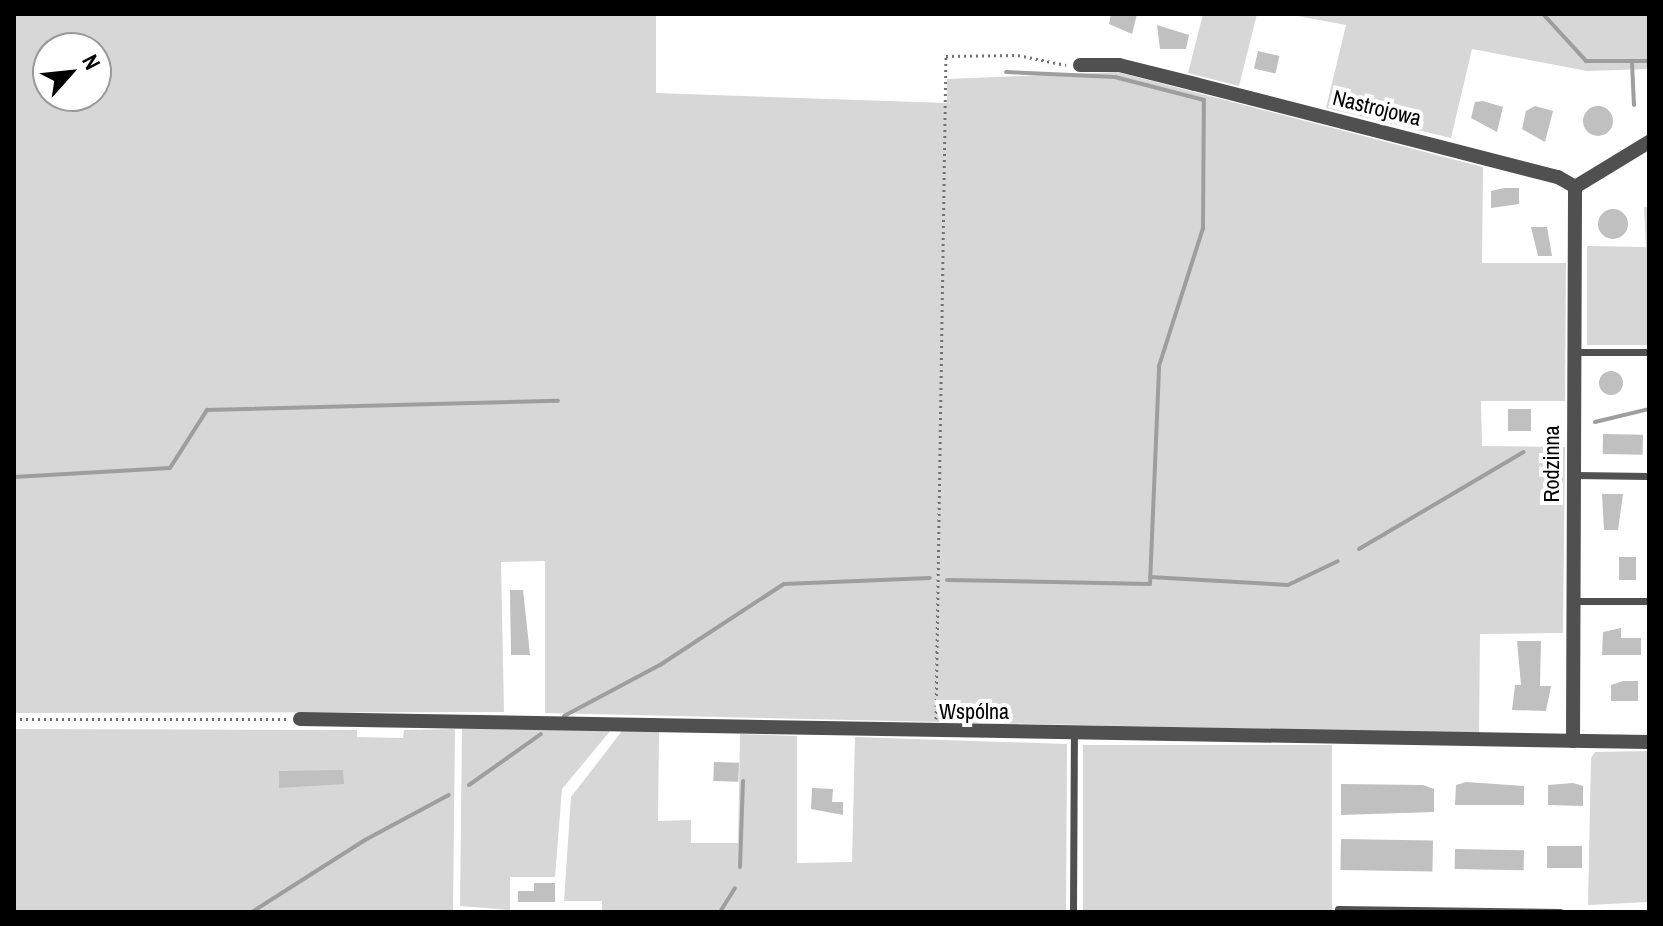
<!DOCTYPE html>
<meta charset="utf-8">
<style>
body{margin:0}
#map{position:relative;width:1663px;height:926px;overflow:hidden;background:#fff;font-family:"Archivo Narrow",sans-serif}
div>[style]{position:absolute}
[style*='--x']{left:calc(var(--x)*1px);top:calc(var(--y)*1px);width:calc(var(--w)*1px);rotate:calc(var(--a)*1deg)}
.green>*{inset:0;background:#d7d7d7;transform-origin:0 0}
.stream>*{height:4px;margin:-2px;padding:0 2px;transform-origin:2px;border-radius:2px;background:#9e9e9e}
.building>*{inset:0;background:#c0c0c0;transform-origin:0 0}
.round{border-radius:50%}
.path>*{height:3px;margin-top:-1.5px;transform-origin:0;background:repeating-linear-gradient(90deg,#727272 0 2px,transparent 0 6px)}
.service>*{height:7px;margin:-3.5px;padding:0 3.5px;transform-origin:3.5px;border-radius:3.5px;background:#505050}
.minor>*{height:14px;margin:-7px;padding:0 7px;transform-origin:7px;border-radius:7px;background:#505050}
span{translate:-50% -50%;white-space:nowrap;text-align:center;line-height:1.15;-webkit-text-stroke:8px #fff;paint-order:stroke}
.street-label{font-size:22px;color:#000}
.frame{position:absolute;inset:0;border:16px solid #000;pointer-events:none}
.north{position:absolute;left:32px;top:32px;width:80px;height:80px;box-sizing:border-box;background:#fff;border:2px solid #999;border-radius:50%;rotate:63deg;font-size:22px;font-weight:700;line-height:32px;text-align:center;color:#000}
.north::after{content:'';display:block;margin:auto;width:28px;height:36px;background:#000;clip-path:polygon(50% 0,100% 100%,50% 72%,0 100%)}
</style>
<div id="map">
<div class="green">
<div style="clip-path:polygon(evenodd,14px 14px,656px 14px,656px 93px,947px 103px,947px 79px,1117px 72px,1483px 167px,1482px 263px,1566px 263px,1565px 401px,1481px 401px,1482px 446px,1565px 447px,1563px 633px,1480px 634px,1479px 734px,545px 713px,545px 561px,501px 562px,504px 712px,14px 713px,14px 14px,48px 48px,96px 48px,96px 96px,48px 96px,48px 48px)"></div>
<div style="clip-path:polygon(1203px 14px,1257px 14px,1239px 86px,1188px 73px)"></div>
<div style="clip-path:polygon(1287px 14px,1649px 14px,1649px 69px,1587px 71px,1472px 49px,1451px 138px,1326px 108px,1346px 25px)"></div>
<div style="clip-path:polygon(1644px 207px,1649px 207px,1649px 345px,1587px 345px,1587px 246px,1646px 247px)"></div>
<div style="clip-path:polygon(14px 729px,357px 730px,357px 737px,403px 738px,404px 730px,455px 729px,453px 912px,14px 912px)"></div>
<div style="clip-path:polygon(462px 729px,611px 730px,562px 789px,555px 877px,510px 877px,510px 910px,460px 906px)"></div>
<div style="clip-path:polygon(622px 731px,659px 731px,658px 821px,691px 820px,691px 843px,738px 843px,740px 734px,797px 736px,797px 863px,852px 862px,855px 737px,1067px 744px,1066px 912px,602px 912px,602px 901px,564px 901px,571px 797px)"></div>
<div style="left:1083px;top:745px;width:249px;height:167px"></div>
<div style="clip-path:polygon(1649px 751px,1649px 902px,1588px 905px,1591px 758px,1595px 752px)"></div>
</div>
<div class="stream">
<div style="--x:1543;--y:14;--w:64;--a:47.5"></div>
<div style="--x:1586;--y:61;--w:63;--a:0"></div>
<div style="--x:1632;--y:63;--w:42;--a:87.3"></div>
<div style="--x:1595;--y:422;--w:56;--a:-13.5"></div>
<div style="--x:14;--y:477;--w:156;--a:-3.3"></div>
<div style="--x:170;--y:468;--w:69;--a:-57.5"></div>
<div style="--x:207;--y:410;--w:351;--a:-1.5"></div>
<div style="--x:1359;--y:549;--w:191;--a:-30.5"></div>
<div style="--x:1150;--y:577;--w:138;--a:3.3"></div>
<div style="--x:1288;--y:585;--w:55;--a:-25.6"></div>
<div style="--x:947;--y:580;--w:203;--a:1.1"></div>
<div style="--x:1150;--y:584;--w:218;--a:-87.6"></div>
<div style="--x:1159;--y:366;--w:145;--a:-72.3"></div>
<div style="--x:1203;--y:228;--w:128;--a:-89.6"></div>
<div style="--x:1204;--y:100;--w:92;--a:-165.5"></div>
<div style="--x:1115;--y:77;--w:109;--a:-177.4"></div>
<div style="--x:564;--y:716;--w:109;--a:-28"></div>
<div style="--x:660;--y:665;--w:148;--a:-33.2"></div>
<div style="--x:784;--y:584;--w:146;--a:-2.4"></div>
<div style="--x:469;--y:785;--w:88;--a:-35.3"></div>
<div style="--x:740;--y:867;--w:86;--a:-88"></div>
<div style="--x:252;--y:912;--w:134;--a:-32.5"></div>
<div style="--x:365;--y:840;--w:95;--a:-28.2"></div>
<div style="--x:720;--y:912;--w:28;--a:-58"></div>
</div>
<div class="building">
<div style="clip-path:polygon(1111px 14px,1137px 14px,1132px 34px,1109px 24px)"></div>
<div style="clip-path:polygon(1157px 25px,1189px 35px,1186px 49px,1160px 49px)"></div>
<div style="left:1258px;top:51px;width:22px;height:18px;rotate:13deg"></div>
<div style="clip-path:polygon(1483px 101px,1503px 107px,1497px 132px,1471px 118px,1475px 102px)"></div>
<div style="clip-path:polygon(1535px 106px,1553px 111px,1545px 142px,1522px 129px,1526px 111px)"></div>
<div class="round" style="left:1583px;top:106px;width:30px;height:30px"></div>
<div style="clip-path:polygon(1504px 188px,1519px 188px,1519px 204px,1491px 208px,1491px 191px)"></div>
<div class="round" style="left:1598px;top:209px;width:30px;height:30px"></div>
<div style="clip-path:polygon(1531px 227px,1547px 227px,1552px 256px,1538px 256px)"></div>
<div class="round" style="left:1599px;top:371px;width:24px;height:24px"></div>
<div style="left:1508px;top:409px;width:23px;height:22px"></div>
<div style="left:1603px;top:434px;width:40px;height:20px;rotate:1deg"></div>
<div style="clip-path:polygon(1602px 494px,1623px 494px,1618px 530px,1604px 530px)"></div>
<div style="left:1619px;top:557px;width:17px;height:23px"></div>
<div style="clip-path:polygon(510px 590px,523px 590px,530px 655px,511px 655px)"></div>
<div style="clip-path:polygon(1621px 628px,1621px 638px,1641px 638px,1641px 655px,1602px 655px,1603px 632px)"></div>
<div style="clip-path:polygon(1517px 641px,1541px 641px,1540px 686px,1551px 686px,1546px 711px,1512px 710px,1515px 685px,1521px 685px)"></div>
<div style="clip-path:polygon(1623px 681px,1638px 681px,1638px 701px,1611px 701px,1611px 685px)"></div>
<div style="left:714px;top:762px;width:25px;height:19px;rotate:2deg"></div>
<div style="clip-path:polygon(343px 770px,344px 784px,279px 788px,279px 771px)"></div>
<div style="clip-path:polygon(1466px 782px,1524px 786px,1524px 805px,1455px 805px,1456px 785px)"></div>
<div style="clip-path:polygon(1573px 783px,1583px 786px,1583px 806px,1548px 805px,1548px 785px)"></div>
<div style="clip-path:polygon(1341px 784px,1423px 785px,1434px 789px,1434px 812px,1341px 815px)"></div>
<div style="clip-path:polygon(812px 788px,833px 789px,832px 802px,843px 802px,843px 815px,811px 809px)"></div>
<div style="left:1341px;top:839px;width:92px;height:31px;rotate:1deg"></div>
<div style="left:1547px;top:846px;width:35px;height:22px"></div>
<div style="left:1455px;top:849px;width:69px;height:20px;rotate:1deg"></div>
<div style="clip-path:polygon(534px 883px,555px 883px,555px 902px,518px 902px,518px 891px,534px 891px)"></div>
</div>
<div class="path">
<div style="--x:14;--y:719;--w:272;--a:0"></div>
<div style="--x:936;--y:719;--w:663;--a:-89.14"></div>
<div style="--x:946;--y:56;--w:72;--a:-0.8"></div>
<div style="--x:1018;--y:55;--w:49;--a:11.8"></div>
</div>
<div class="service">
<div style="--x:1575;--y:352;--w:73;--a:0"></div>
<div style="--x:1574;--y:475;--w:75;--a:0.8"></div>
<div style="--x:1574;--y:601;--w:74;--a:0"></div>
<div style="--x:1338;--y:909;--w:222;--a:0.8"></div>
<div style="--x:1073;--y:912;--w:177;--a:-89.7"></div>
</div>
<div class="minor">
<div style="--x:1080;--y:65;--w:39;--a:0"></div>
<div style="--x:1119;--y:65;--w:78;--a:14"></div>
<div style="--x:1195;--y:84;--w:375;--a:14.4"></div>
<div style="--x:1558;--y:177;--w:20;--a:30"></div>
<div style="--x:1575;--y:187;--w:87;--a:-31.3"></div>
<div style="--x:300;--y:719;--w:1349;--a:0.98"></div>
<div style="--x:1573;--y:741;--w:554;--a:-89.79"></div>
</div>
<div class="street-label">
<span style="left:1377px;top:108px;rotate:14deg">Nastrojowa</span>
<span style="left:1552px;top:464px;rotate:-90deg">Rodzinna</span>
<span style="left:974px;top:712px">Wspólna</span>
</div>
<div class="frame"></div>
<div class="north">N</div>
</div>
